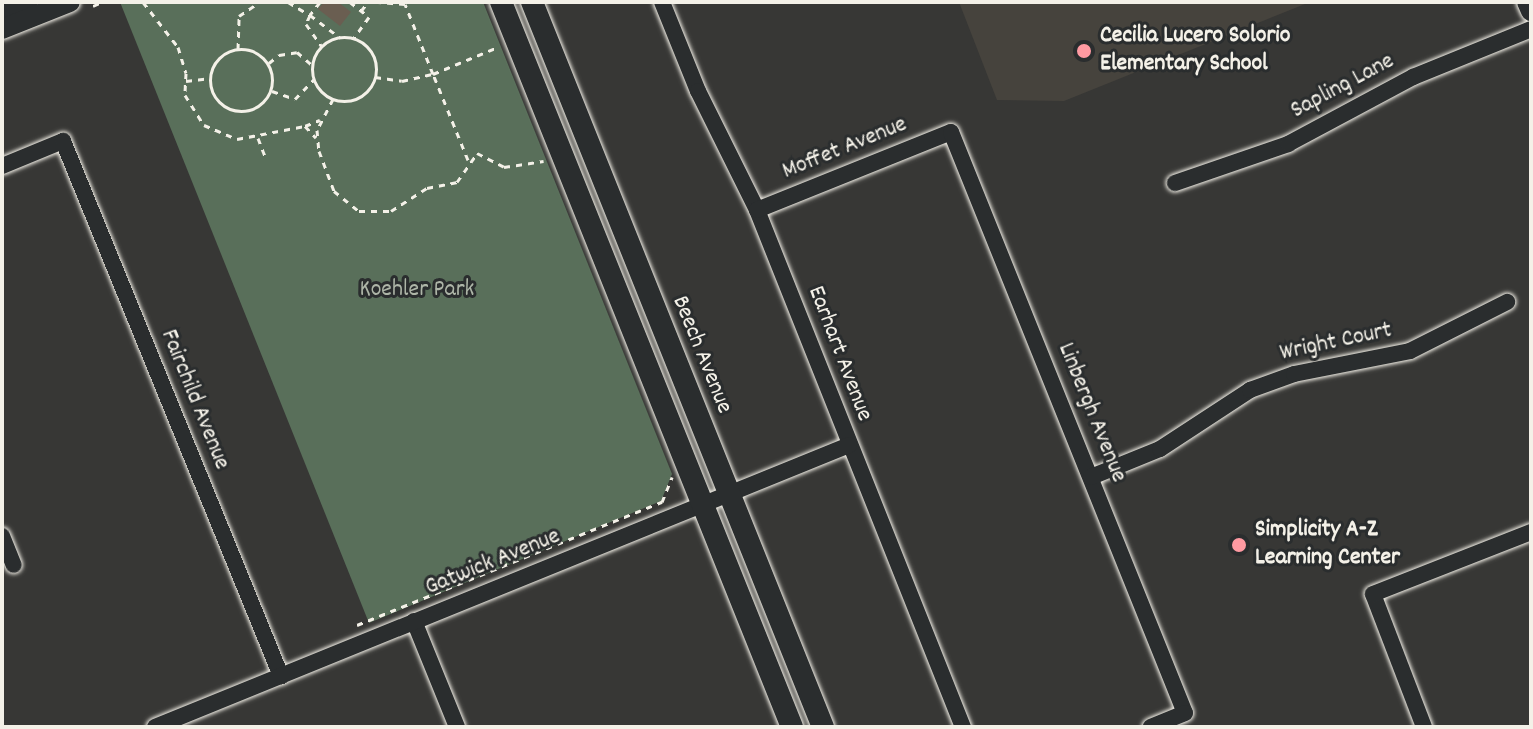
<!DOCTYPE html>
<style>
body{margin:0}
#map{position:relative;width:1533px;height:729px;overflow:hidden;background:#373735;font-family:Dekko,sans-serif}
div>[style]{position:absolute}
[style*='--x']{left:calc(var(--x)*1px);top:calc(var(--y)*1px);width:calc(var(--w)*1px);rotate:calc(var(--a)*1deg)}
.built>*{inset:0;background:#46433d}
.green>*{inset:0;background:#596f5a}
.building>*{inset:0;background:#6a5e51}
.path>*{height:3px;margin-top:-1.5px;transform-origin:0;background:repeating-linear-gradient(90deg,#f4f1e8 0 6px,transparent 0 12px)}
.path>.ring{margin:-1.5px;padding:0;box-sizing:content-box;background:none;border:3px solid #f4f1e8;border-radius:50%}
.roads{filter:drop-shadow(0 0 2px #f4f1e8) drop-shadow(0 0 2px #f4f1e8)}
.minor>*{height:16px;margin:-8px;padding:0 8px;transform-origin:8px;border-radius:8px;background:#2a2d2e}
.tertiary>*{height:20px;margin:-10px;padding:0 10px;transform-origin:10px;border-radius:10px;background:#2a2d2e}
.secondary>*{height:22px;margin:-11px;padding:0 11px;transform-origin:11px;border-radius:11px;background:#2a2d2e}
.dots>*{width:22px;height:22px;translate:-50% -50%;box-sizing:border-box;border:4px solid #2a2d2e;border-radius:50%}
span{translate:-50% -50%;white-space:nowrap;text-align:center;line-height:1.15;-webkit-text-stroke:6px #2a2d2e;paint-order:stroke}
.poi-label{font-size:24px;color:#f4f1e8;font-weight:700}
.left{translate:0 -50%;text-align:left}
.street-label{font-size:24px;color:#f4f1e8}
.park-label{font-size:24px;color:#aeb6a8}
.frame{position:absolute;inset:0;border:4px solid #f4f1e8;pointer-events:none}
</style>
<div id="map">
<div class="built">
<div style="clip-path:polygon(959px 2px,1310px 2px,1064px 101px,997px 100px)"></div>
</div>
<div class="green">
<div style="clip-path:polygon(120px 2px,483px 2px,672px 474px,661px 501px,369px 623px)"></div>
</div>
<div class="building">
<div style="clip-path:polygon(324px 2px,338px 2px,351px 12px,340px 26px,318px 9px)"></div>
</div>
<div class="path">
<div style="--x:143;--y:2;--w:57;--a:52.1"></div>
<div style="--x:178;--y:47;--w:27;--a:73"></div>
<div style="--x:186;--y:73;--w:22;--a:93"></div>
<div style="--x:185;--y:95;--w:36;--a:58"></div>
<div style="--x:204;--y:125;--w:36;--a:23"></div>
<div style="--x:237;--y:139;--w:69;--a:-10.8"></div>
<div style="--x:305;--y:126;--w:16;--a:47"></div>
<div style="--x:288;--y:2;--w:26;--a:31"></div>
<div style="--x:310;--y:15;--w:10;--a:114"></div>
<div style="--x:306;--y:24;--w:28;--a:55"></div>
<div style="--x:320;--y:2;--w:16;--a:128"></div>
<div style="--x:310;--y:15;--w:38;--a:37"></div>
<div style="--x:350;--y:2;--w:24;--a:38"></div>
<div style="--x:369;--y:17;--w:27;--a:126"></div>
<div style="--x:93;--y:6;--w:10;--a:-24"></div>
<div style="--x:361;--y:11;--w:11;--a:-52"></div>
<div class="ring" style="left:312px;top:37px;width:61px;height:61px"></div>
<div style="--x:238;--y:49;--w:33;--a:-88"></div>
<div style="--x:239;--y:16;--w:25;--a:-34"></div>
<div class="ring" style="left:210px;top:49px;width:59px;height:59px"></div>
<div style="--x:269;--y:63;--w:13;--a:-39"></div>
<div style="--x:279;--y:55;--w:18;--a:-9"></div>
<div style="--x:297;--y:52;--w:20;--a:41"></div>
<div style="--x:375;--y:77;--w:27;--a:8"></div>
<div style="--x:402;--y:81;--w:32;--a:-13"></div>
<div style="--x:433;--y:74;--w:75;--a:-111.8"></div>
<div style="--x:405;--y:4;--w:27;--a:-176"></div>
<div style="--x:186;--y:81;--w:25;--a:-7"></div>
<div style="--x:272;--y:91;--w:24;--a:19"></div>
<div style="--x:295;--y:99;--w:28;--a:-46"></div>
<div style="--x:333;--y:99;--w:35;--a:117"></div>
<div style="--x:317;--y:130;--w:21;--a:85"></div>
<div style="--x:319;--y:151;--w:43;--a:69.4"></div>
<div style="--x:334;--y:191;--w:32;--a:39"></div>
<div style="--x:359;--y:211;--w:32;--a:0"></div>
<div style="--x:391;--y:211;--w:43;--a:-32.6"></div>
<div style="--x:427;--y:188;--w:31;--a:-11"></div>
<div style="--x:457;--y:182;--w:35;--a:-55"></div>
<div style="--x:477;--y:153;--w:30;--a:27"></div>
<div style="--x:504;--y:167;--w:40;--a:-8.5"></div>
<div style="--x:305;--y:126;--w:16;--a:-22"></div>
<div style="--x:258;--y:138;--w:22;--a:69"></div>
<div style="--x:468;--y:160;--w:93;--a:-112.1"></div>
<div style="--x:433;--y:74;--w:70;--a:-22.6"></div>
<div style="--x:357;--y:625;--w:329;--a:-22"></div>
<div style="--x:662;--y:502;--w:27;--a:-68"></div>
</div>
<div class="roads">
<div class="minor">
<div style="--x:662;--y:2;--w:96;--a:68"></div>
<div style="--x:698;--y:91;--w:133;--a:63.6"></div>
<div style="--x:757;--y:210;--w:557;--a:68.28"></div>
<div style="--x:2;--y:166;--w:66;--a:-22.3"></div>
<div style="--x:63;--y:141;--w:578;--a:67.83"></div>
<div style="--x:1175;--y:183;--w:120;--a:-19"></div>
<div style="--x:1288;--y:144;--w:142;--a:-28.2"></div>
<div style="--x:1413;--y:77;--w:127;--a:-22.1"></div>
<div style="--x:757;--y:210;--w:209;--a:-21.9"></div>
<div style="--x:951;--y:132;--w:626;--a:68.06"></div>
<div style="--x:1185;--y:713;--w:37;--a:158"></div>
<div style="--x:1091;--y:477;--w:74;--a:-22.1"></div>
<div style="--x:1160;--y:449;--w:108;--a:-33.2"></div>
<div style="--x:1250;--y:390;--w:47;--a:-20"></div>
<div style="--x:1294;--y:374;--w:118;--a:-11.2"></div>
<div style="--x:1410;--y:351;--w:109;--a:-26.8"></div>
<div style="--x:2;--y:536;--w:31;--a:68"></div>
<div style="--x:414;--y:621;--w:114;--a:67.9"></div>
<div style="--x:155;--y:727;--w:749;--a:-22.11"></div>
<div style="--x:1424;--y:727;--w:142;--a:-111"></div>
<div style="--x:1373;--y:594;--w:170;--a:-21.4"></div>
</div>
<div class="tertiary">
<div style="--x:1527;--y:2;--w:10;--a:66"></div>
<div style="--x:2;--y:12;--w:28;--a:-21"></div>
<div style="--x:2;--y:29;--w:73;--a:-21.7"></div>
</div>
<div class="secondary">
<div style="--x:501;--y:2;--w:781;--a:68.13"></div>
<div style="--x:532;--y:2;--w:781;--a:68.13"></div>
</div>
</div>
<div class="dots">
<div style="left:1084px;top:51px;background:#ff9aa2"></div>
<div style="left:1239px;top:545px;background:#ff9aa2"></div>
</div>
<div class="poi-label">
<span class="left" style="left:1100px;top:51px">Cecilia Lucero Solorio<br>Elementary School</span>
<span class="left" style="left:1255px;top:545px">Simplicity A-Z<br>Learning Center</span>
</div>
<div class="street-label">
<span style="left:1343px;top:87px;rotate:-28deg">Sapling Lane</span>
<span style="left:845px;top:149px;rotate:-22deg">Moffet Avenue</span>
<span style="left:1336px;top:343px;rotate:-12deg">Wright Court</span>
<span style="left:839px;top:354px;rotate:69deg">Earhart Avenue</span>
<span style="left:701px;top:355px;rotate:68deg">Beech Avenue</span>
<span style="left:194px;top:400px;rotate:68deg">Fairchild Avenue</span>
<span style="left:1091px;top:413px;rotate:68deg">Linbergh Avenue</span>
<span style="left:493px;top:563px;rotate:-22deg">Gatwick Avenue</span>
</div>
<div class="park-label">
<span style="left:417px;top:291px">Koehler Park</span>
</div>
<div class="frame"></div>
</div>
